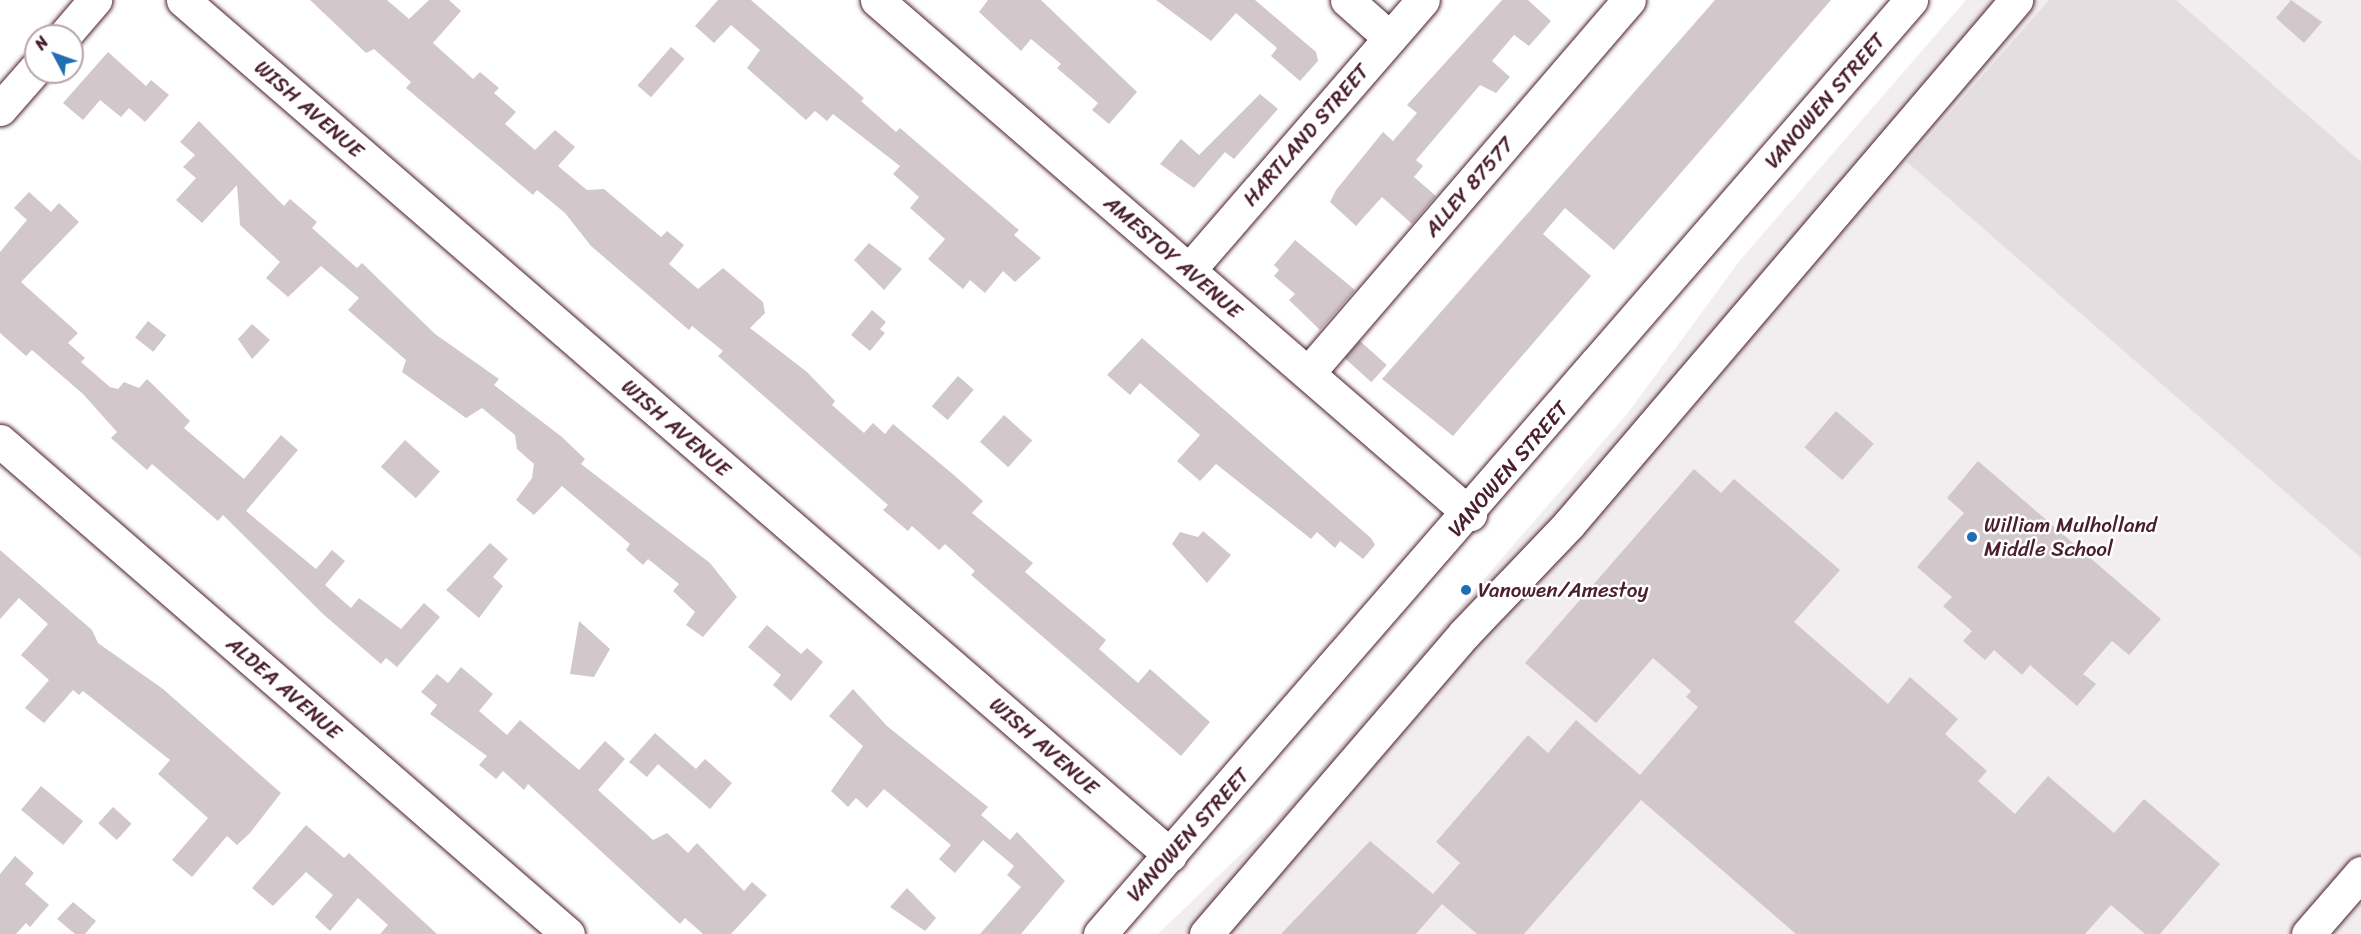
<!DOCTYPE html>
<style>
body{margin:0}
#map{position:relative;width:2361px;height:934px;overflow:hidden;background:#fff;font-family:Sriracha,sans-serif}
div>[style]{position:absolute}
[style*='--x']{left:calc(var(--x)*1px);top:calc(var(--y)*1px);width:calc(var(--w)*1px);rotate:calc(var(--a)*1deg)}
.built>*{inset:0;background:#f2eeef}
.green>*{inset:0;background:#e5dee0}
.building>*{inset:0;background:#d2c7cb;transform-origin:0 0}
.roads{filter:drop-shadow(0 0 2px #4a1f2b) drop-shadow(0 0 2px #4a1f2b)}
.minor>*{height:33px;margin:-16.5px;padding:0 16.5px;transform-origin:16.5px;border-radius:16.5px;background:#fff}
.major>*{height:33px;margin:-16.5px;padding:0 16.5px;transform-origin:16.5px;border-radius:16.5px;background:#fff}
.dots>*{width:16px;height:16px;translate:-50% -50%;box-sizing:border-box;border:3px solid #fff;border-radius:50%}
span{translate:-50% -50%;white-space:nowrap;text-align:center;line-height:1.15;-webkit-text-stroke:5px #fff;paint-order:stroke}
.street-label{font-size:21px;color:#4a1f2b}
.poi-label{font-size:21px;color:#4a1f2b}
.left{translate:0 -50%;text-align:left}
.north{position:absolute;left:24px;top:24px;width:60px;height:60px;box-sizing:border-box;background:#fff;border:2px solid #b7a5aa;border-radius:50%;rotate:311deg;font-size:16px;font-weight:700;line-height:24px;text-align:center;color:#4a1f2b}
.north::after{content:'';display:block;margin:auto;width:21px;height:27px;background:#1f6fb2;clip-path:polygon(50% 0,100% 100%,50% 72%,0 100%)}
</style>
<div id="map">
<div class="built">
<div style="clip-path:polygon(1966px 0,2361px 0,2361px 934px,1158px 934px,1270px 826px,1627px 414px,1741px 259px)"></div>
</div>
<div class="green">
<div style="clip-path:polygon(2049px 0,2176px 0,2361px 162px,2361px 558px,1907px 162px)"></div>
</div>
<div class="building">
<div style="clip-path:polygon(310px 0,387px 0,409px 19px,429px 0,449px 0,461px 11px,433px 43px,473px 79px,480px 72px,499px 88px,494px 93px,516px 112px,505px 124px,535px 150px,555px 130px,575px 147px,558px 166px,587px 190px,604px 189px,661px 237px,667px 231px,684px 245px,669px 264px,698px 289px,723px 268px,763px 302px,765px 313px,750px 328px,807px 372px,835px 401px,832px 405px,864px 433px,873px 423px,885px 434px,893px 424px,955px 476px,983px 501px,972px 513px,1033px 563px,1025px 572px,1106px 640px,1099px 649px,1138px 683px,1150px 669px,1210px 722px,1181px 756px,971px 575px,975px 571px,945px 544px,939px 550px,912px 526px,908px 531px,883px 510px,888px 505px,718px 356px,723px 351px,692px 326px,689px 330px,591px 246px,565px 213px,537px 190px,533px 195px,406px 88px,411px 82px,374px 49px,366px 53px)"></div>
<div style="clip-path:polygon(718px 0,751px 0,864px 98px,861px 101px,896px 132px,900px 128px,1019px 230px,1014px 235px,1041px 258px,1015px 282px,1003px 271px,985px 293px,970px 280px,963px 289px,928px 259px,945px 239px,910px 208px,919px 197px,893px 174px,900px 166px,833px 114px,827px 121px,815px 111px,806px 120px,747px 68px,760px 50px,731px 25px,714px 43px,695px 26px)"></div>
<div style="clip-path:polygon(988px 0,1041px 0,1137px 92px,1109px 124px,1092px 110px,1098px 103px,1057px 68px,1061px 64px,1031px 39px,1021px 51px,979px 12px)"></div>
<div style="clip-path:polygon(1156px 0,1255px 0,1316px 52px,1318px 61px,1300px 81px,1271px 56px,1277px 48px,1236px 13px,1211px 41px)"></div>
<div style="clip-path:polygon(1502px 0,1528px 0,1551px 21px,1529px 46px,1514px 35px,1492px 61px,1510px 77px,1496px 93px,1480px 85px,1416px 160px,1423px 166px,1414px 177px,1436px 196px,1412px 224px,1382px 197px,1356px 226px,1330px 202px,1336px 190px,1383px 132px,1393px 141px,1417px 113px,1407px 105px)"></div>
<div style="clip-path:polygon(1715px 0,1831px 0,1614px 250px,1565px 208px,1543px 234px,1591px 276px,1453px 436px,1382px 379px)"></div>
<div style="clip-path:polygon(2291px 0,2322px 22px,2304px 43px,2276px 18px)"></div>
<div style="left:671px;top:47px;width:18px;height:51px;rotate:41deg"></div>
<div style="clip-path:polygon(108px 52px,146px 86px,151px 80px,169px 95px,145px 122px,129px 108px,121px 117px,100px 100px,83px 120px,63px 103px)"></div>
<div style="clip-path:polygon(1260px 94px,1278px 109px,1234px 159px,1225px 152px,1194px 188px,1160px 164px,1181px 139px,1199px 155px)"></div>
<div style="clip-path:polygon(199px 121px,284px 206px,290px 199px,317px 222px,312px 228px,357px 268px,362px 263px,435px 334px,499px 379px,494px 385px,562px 437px,585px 459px,581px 464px,710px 563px,737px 597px,703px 637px,686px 625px,695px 612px,673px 591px,679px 584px,648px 559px,643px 565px,626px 550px,630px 544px,562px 486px,534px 515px,516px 500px,532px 478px,534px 464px,517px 449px,515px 435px,482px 408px,466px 418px,402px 372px,406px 360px,348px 310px,359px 298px,321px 266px,288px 297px,266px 278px,280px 262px,240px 225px,237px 185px,202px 223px,176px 200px,196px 178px,183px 167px,195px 155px,180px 142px)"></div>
<div style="clip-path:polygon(29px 192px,51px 212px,59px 203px,79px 222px,21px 282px,78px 333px,68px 343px,85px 358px,81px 362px,110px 387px,118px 389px,124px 382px,139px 388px,147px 379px,190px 421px,184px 428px,244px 479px,281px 435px,298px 450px,246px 511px,316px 569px,332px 550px,345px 561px,325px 585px,351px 608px,359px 598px,401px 629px,424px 603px,440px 617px,397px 667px,386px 658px,381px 664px,324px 615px,223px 515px,218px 521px,152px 464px,147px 470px,111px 438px,117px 432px,83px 394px,32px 350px,26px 356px,0 333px,0 252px,27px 220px,14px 208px)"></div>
<div style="clip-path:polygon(1295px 240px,1355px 290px,1320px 330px,1289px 300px,1295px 294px,1274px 276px,1279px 270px,1274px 265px)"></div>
<div style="clip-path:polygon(869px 243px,902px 269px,884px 290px,854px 260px)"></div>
<div style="clip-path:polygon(872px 310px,886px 322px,880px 329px,885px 333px,870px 351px,851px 335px)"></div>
<div style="left:148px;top:321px;width:23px;height:21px;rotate:38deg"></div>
<div style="clip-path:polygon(252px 324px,270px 340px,252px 359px,238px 339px)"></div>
<div style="clip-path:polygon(1142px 338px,1371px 538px,1375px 545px,1363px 559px,1340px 541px,1335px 548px,1317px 532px,1311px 539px,1216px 464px,1200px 481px,1177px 461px,1200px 435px,1140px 383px,1130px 395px,1107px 375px)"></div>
<div style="left:1360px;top:341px;width:36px;height:23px;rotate:42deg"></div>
<div style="left:958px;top:376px;width:21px;height:40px;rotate:41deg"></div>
<div style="left:1836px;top:411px;width:50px;height:48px;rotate:41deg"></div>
<div style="left:1004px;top:415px;width:38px;height:36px;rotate:42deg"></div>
<div style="left:405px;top:440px;width:47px;height:36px;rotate:42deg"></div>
<div style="clip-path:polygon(1978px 461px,2161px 619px,2129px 655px,2112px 641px,2083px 674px,2096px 684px,2077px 706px,2030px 665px,2022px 675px,1994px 650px,1985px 660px,1963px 641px,1972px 631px,1943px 606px,1952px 597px,1917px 567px,1964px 513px,1947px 498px)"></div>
<div style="clip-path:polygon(1694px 469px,1721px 493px,1734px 479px,1840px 570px,1794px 622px,1888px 704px,1910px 677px,1958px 719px,1945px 734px,1987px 771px,1978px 781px,2015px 814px,2048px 776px,2114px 833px,2144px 799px,2220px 864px,2160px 934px,2145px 934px,2111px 905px,2085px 934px,1796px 934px,1641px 800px,1524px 934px,1477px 934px,1442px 904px,1416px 934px,1281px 934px,1370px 841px,1433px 894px,1460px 863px,1436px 842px,1528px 735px,1548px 753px,1576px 720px,1640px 775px,1698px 707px,1686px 697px,1691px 691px,1653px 658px,1596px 723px,1525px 663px)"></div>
<div style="clip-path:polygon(1203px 531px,1231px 555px,1207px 583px,1172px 544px,1180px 532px,1198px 537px)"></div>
<div style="clip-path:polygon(490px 543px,508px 559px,493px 577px,503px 586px,479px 618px,446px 590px)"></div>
<div style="clip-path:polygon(0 550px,92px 630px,98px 643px,163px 689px,281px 793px,250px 833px,237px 845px,227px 836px,192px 877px,172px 860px,208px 818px,158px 774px,170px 760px,83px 691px,79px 695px,73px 690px,44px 723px,25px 708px,49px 680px,21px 655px,48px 624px,19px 598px,0 619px)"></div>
<div style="clip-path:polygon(579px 621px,610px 649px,594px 677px,570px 674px)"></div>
<div style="clip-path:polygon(767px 625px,801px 654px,807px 648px,823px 662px,791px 701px,773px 685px,781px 675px,748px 647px)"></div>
<div style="clip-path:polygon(461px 667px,493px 694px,479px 711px,507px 735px,520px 720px,579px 770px,605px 741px,625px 759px,598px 790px,653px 840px,667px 833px,688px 853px,697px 843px,744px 891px,752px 882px,767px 895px,731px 934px,703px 934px,685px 918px,680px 924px,528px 784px,524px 790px,503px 771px,496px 779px,479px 765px,487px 756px,430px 714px,437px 705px,421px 692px,437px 674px,448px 683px)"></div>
<div style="clip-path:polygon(853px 689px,887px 726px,988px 807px,981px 815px,1010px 840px,1017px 832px,1065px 881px,1021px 934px,980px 934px,1021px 887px,1007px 875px,1014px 866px,983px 840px,955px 873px,939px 859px,951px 845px,884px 789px,867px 808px,856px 798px,848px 807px,831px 791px,863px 746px,829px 716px)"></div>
<div style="clip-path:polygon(655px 733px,696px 769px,705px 759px,732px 783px,710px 809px,658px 764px,647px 777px,629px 762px)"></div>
<div style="left:41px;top:786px;width:55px;height:31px;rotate:40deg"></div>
<div style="left:113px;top:807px;width:25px;height:22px;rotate:42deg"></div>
<div style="clip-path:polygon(306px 825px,344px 858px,349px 853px,437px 934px,380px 934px,388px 925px,358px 898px,330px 931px,315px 917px,333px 895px,306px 872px,273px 906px,252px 888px)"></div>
<div style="clip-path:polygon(15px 856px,34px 873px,25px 884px,49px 905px,30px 927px,26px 923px,16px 934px,0 934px,0 874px)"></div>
<div style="clip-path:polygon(907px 888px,936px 918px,925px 931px,890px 907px)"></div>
<div style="clip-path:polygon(73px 902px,96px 921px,85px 934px,75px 934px,57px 919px)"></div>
</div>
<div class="roads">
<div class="minor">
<div style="--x:183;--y:0;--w:1306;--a:40.9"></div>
<div style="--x:877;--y:0;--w:785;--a:40.92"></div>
<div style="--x:1347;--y:0;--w:57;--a:41.5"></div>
<div style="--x:64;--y:36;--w:48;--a:-49.3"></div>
<div style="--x:0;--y:109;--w:55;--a:-48.7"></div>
<div style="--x:1189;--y:270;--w:357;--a:-49.1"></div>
<div style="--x:1308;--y:373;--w:492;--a:-49.3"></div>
<div style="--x:0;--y:441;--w:752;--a:40.96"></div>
<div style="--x:1206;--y:934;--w:396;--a:-49.3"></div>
<div style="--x:1464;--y:634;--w:152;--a:-46.3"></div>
<div style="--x:1569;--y:524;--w:689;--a:-49.53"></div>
<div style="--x:2308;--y:934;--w:81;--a:-49"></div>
</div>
<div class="major">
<div style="--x:1100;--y:934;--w:1237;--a:-49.03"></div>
</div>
</div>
<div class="dots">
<div style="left:1972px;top:537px;background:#1f6fb2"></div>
<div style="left:1466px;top:590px;background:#1f6fb2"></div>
</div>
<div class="street-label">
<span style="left:1825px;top:101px;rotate:-49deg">VANOWEN STREET</span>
<span style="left:309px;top:109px;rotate:41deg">WISH AVENUE</span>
<span style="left:1306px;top:135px;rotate:-49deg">HARTLAND STREET</span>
<span style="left:1469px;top:187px;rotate:-49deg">ALLEY 87577</span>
<span style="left:1173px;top:257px;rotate:41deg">AMESTOY AVENUE</span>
<span style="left:676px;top:428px;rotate:41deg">WISH AVENUE</span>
<span style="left:1508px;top:469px;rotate:-49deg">VANOWEN STREET</span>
<span style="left:284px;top:688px;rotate:41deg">ALDEA AVENUE</span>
<span style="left:1044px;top:746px;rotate:41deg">WISH AVENUE</span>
<span style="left:1188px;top:835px;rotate:-48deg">VANOWEN STREET</span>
</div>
<div class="poi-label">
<span class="left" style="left:1984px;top:537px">William Mulholland<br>Middle School</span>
<span class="left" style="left:1478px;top:590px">Vanowen/Amestoy</span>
</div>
<div class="north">N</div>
</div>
